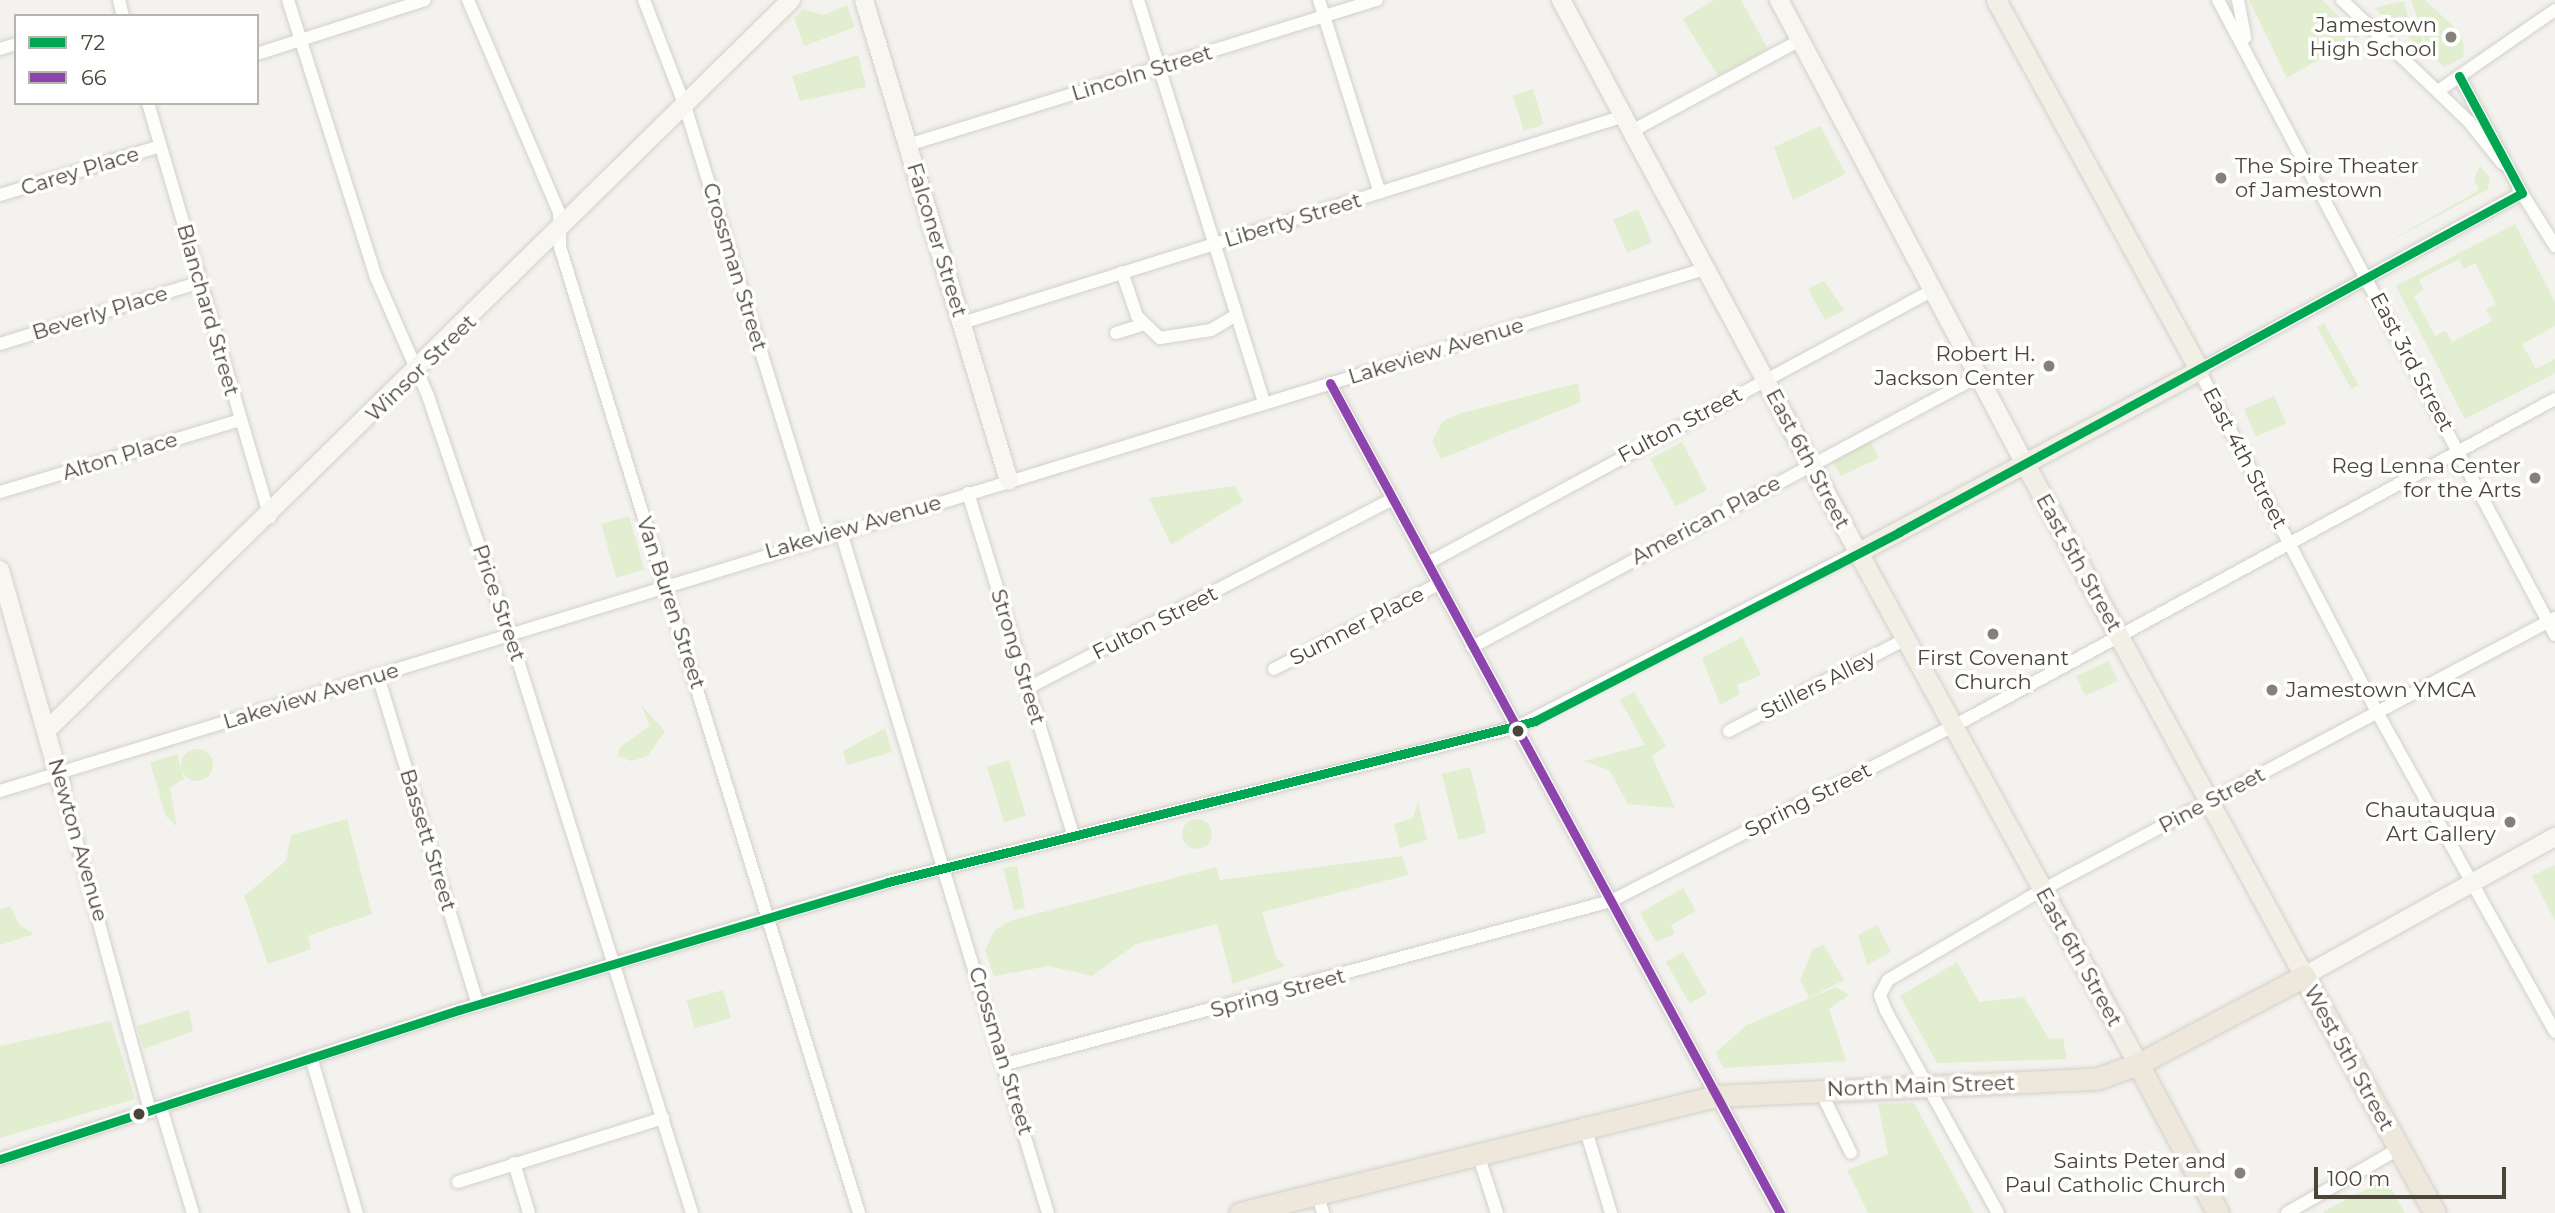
<!DOCTYPE html>
<style>
body{margin:0}
#map{position:relative;width:2555px;height:1213px;overflow:hidden;background:#f4f2ee;font-family:Montserrat,sans-serif}
div>[style]{position:absolute}
[style*='--x']{left:calc(var(--x)*1px);top:calc(var(--y)*1px);width:calc(var(--w)*1px);rotate:calc(var(--a)*1deg)}
.green>*{inset:0;background:#e1eecf;transform-origin:0 0}
.round{border-radius:50%}
.roads{filter:drop-shadow(0 0 2px #d2d0cb) drop-shadow(0 0 2px #d2d0cb)}
.street>*{height:12px;margin:-6px;padding:0 6px;transform-origin:6px;border-radius:6px;background:#fdfdfc}
.secondary>*{height:18px;margin:-9px;padding:0 9px;transform-origin:9px;border-radius:9px;background:#f7f6f1}
.primary>*{height:19px;margin:-9.5px;padding:0 9.5px;transform-origin:9.5px;border-radius:9.5px;background:#f2efe6}
.highway>*{height:21px;margin:-10.5px;padding:0 10.5px;transform-origin:10.5px;border-radius:10.5px;background:#ede8db}
.bus-1>*{height:9px;margin:-4.5px;padding:0 4.5px;transform-origin:4.5px;border-radius:4.5px;background:#00a651}
.bus-2>*{height:9px;margin:-4.5px;padding:0 4.5px;transform-origin:4.5px;border-radius:4.5px;background:#8e44ad}
.dots>*{width:19px;height:19px;translate:-50% -50%;box-sizing:border-box;border:4px solid #fff;border-radius:50%}
span{translate:-50% -50%;white-space:nowrap;text-align:center;line-height:1.15;-webkit-text-stroke:7px #fff;paint-order:stroke}
.poi-label{font-size:21px;color:#4b4439}
.right{translate:-100% -50%;text-align:right}
.left{translate:0 -50%;text-align:left}
.street-label{font-size:21px;color:#4b4439}
.legend{position:absolute;left:14px;top:14px;width:245px;height:91px;box-sizing:border-box;background:#fff;border:2px solid #b7b4b0;margin:0;padding:9px 12px;list-style:none;font-size:21px;color:#4b4439}
.legend li{display:flex;align-items:center;gap:14px;height:35px}
.legend b{width:35px;border:2px solid #b7b4b0}
.scale{position:absolute;left:2314px;top:1167px;width:192px;height:32px;box-sizing:border-box;border:4px solid #4b4439;border-top:0;padding-left:9px;font-size:21px;line-height:24px;white-space:nowrap;color:#4b4439;-webkit-text-stroke:5px #fff;paint-order:stroke}
</style>
<div id="map">
<div class="green">
<div style="clip-path:polygon(1714px 0,1741px 0,1768px 49px,1718px 76px,1683px 19px)"></div>
<div style="clip-path:polygon(2249px 0,2322px 0,2360px 36px,2287px 78px)"></div>
<div style="clip-path:polygon(2411px 0,2425px 0,2452px 25px,2463px 40px,2464px 57px,2444px 67px,2430px 55px)"></div>
<div style="clip-path:polygon(2404px 1px,2410px 24px,2423px 38px,2424px 51px,2374px 8px)"></div>
<div style="clip-path:polygon(847px 5px,855px 27px,804px 46px,794px 18px,803px 9px,823px 15px)"></div>
<div style="clip-path:polygon(858px 55px,866px 87px,800px 101px,792px 76px)"></div>
<div style="left:1533px;top:89px;width:37px;height:21px;rotate:73deg"></div>
<div style="clip-path:polygon(1820px 126px,1846px 174px,1793px 200px,1774px 147px)"></div>
<div style="clip-path:polygon(2480px 166px,2490px 178px,2488px 189px,2379px 247px,2479px 190px,2474px 179px)"></div>
<div style="left:1638px;top:209px;width:36px;height:27px;rotate:67deg"></div>
<div style="clip-path:polygon(evenodd,2515px 224px,2555px 302px,2555px 326px,2522px 344px,2536px 369px,2555px 359px,2555px 373px,2465px 419px,2396px 286px,2515px 224px,2459px 259px,2464px 269px,2475px 263px,2496px 304px,2486px 309px,2492px 321px,2452px 342px,2446px 331px,2435px 336px,2414px 296px,2424px 290px,2419px 280px,2459px 259px)"></div>
<div style="clip-path:polygon(1824px 281px,1844px 310px,1825px 320px,1808px 289px)"></div>
<div style="left:2324px;top:323px;width:71px;height:8px;rotate:61deg"></div>
<div style="clip-path:polygon(1578px 383px,1581px 402px,1441px 459px,1432px 441px,1442px 422px,1458px 414px)"></div>
<div style="left:2274px;top:396px;width:30px;height:33px;rotate:66deg"></div>
<div style="clip-path:polygon(1869px 438px,1879px 458px,1841px 476px,1831px 459px)"></div>
<div style="left:1682px;top:442px;width:54px;height:36px;rotate:62deg"></div>
<div style="clip-path:polygon(1235px 486px,1243px 501px,1171px 545px,1149px 498px)"></div>
<div style="left:629px;top:516px;width:56px;height:29px;rotate:74deg"></div>
<div style="clip-path:polygon(1742px 637px,1761px 675px,1737px 685px,1740px 694px,1720px 705px,1702px 658px)"></div>
<div style="left:2109px;top:661px;width:22px;height:36px;rotate:66deg"></div>
<div style="clip-path:polygon(1634px 692px,1666px 746px,1652px 756px,1675px 808px,1628px 804px,1609px 770px,1584px 761px,1645px 745px,1620px 700px)"></div>
<div style="clip-path:polygon(641px 705px,665px 731px,648px 756px,631px 761px,617px 756px,620px 747px,650px 726px)"></div>
<div style="clip-path:polygon(885px 728px,892px 752px,847px 765px,843px 751px)"></div>
<div class="round" style="left:181px;top:749px;width:32px;height:32px"></div>
<div style="clip-path:polygon(177px 754px,184px 779px,170px 788px,177px 827px,166px 816px,150px 763px)"></div>
<div style="left:1009px;top:760px;width:58px;height:23px;rotate:73deg"></div>
<div style="left:1470px;top:767px;width:68px;height:29px;rotate:76deg"></div>
<div style="clip-path:polygon(1418px 802px,1427px 840px,1400px 848px,1394px 824px,1413px 818px)"></div>
<div class="round" style="left:1182px;top:819px;width:30px;height:30px"></div>
<div style="clip-path:polygon(347px 819px,372px 914px,308px 936px,311px 949px,268px 964px,244px 896px,286px 861px,291px 835px)"></div>
<div style="clip-path:polygon(1402px 856px,1408px 875px,1262px 912px,1276px 957px,1285px 966px,1233px 984px,1217px 924px,1136px 944px,1092px 976px,1049px 966px,994px 976px,985px 950px,995px 930px,1012px 920px,1216px 867px,1220px 880px)"></div>
<div style="clip-path:polygon(2555px 865px,2555px 921px,2532px 876px)"></div>
<div style="clip-path:polygon(1017px 866px,1025px 908px,1014px 910px,1003px 868px)"></div>
<div style="clip-path:polygon(1683px 888px,1696px 911px,1671px 925px,1675px 934px,1656px 942px,1640px 913px)"></div>
<div style="clip-path:polygon(10px 906px,19px 924px,34px 934px,0 945px,0 909px)"></div>
<div style="clip-path:polygon(1877px 925px,1891px 952px,1867px 965px,1858px 935px)"></div>
<div style="clip-path:polygon(1824px 945px,1844px 980px,1809px 998px,1800px 980px,1813px 949px)"></div>
<div style="left:1683px;top:952px;width:48px;height:20px;rotate:60deg"></div>
<div style="clip-path:polygon(1957px 962px,1979px 1002px,2024px 997px,2049px 1039px,2063px 1038px,2067px 1059px,1937px 1063px,1900px 996px)"></div>
<div style="clip-path:polygon(1836px 987px,1849px 995px,1829px 1009px,1846px 1061px,1724px 1068px,1715px 1053px,1747px 1025px)"></div>
<div style="left:723px;top:990px;width:29px;height:38px;rotate:74deg"></div>
<div style="clip-path:polygon(189px 1010px,193px 1031px,144px 1049px,137px 1026px)"></div>
<div style="clip-path:polygon(111px 1021px,135px 1099px,0 1138px,0 1046px)"></div>
<div style="clip-path:polygon(1914px 1103px,1974px 1213px,1868px 1213px,1847px 1170px,1888px 1154px,1878px 1104px)"></div>
<div style="clip-path:polygon(2386px 1179px,2405px 1213px,2324px 1213px,2324px 1211px)"></div>
</div>
<div class="roads">
<div class="street">
<div style="--x:119;--y:0;--w:16;--a:76"></div>
<div style="--x:288;--y:0;--w:288;--a:72.4"></div>
<div style="--x:375;--y:275;--w:132;--a:66.3"></div>
<div style="--x:428;--y:396;--w:266;--a:71.2"></div>
<div style="--x:514;--y:648;--w:592;--a:72.51"></div>
<div style="--x:468;--y:0;--w:231;--a:66.8"></div>
<div style="--x:559;--y:212;--w:35;--a:88"></div>
<div style="--x:560;--y:247;--w:1011;--a:72.8"></div>
<div style="--x:644;--y:0;--w:114;--a:68.9"></div>
<div style="--x:685;--y:106;--w:450;--a:72.8"></div>
<div style="--x:1138;--y:0;--w:422;--a:72.6"></div>
<div style="--x:1319;--y:0;--w:202;--a:72.5"></div>
<div style="--x:2218;--y:0;--w:719;--a:62.04"></div>
<div style="--x:2238;--y:0;--w:38;--a:79"></div>
<div style="--x:2342;--y:0;--w:176;--a:43.8"></div>
<div style="--x:2469;--y:122;--w:53;--a:51.2"></div>
<div style="--x:0;--y:49;--w:17;--a:-17"></div>
<div style="--x:257;--y:54;--w:176;--a:-17.8"></div>
<div style="--x:2459;--y:76;--w:133;--a:61.7"></div>
<div style="--x:2522;--y:193;--w:368;--a:151.3"></div>
<div style="--x:2199;--y:370;--w:386;--a:62.5"></div>
<div style="--x:2377;--y:712;--w:366;--a:60.9"></div>
<div style="--x:2438;--y:91;--w:142;--a:-34.7"></div>
<div style="--x:148;--y:103;--w:432;--a:73.6"></div>
<div style="--x:1632;--y:131;--w:191;--a:-28.4"></div>
<div style="--x:908;--y:145;--w:491;--a:-17.2"></div>
<div style="--x:2518;--y:187;--w:70;--a:57.9"></div>
<div style="--x:0;--y:195;--w:167;--a:-17"></div>
<div style="--x:1122;--y:272;--w:46;--a:71.2"></div>
<div style="--x:1137;--y:316;--w:32;--a:44"></div>
<div style="--x:1160;--y:338;--w:52;--a:-8.9"></div>
<div style="--x:1211;--y:330;--w:29;--a:-31"></div>
<div style="--x:962;--y:323;--w:694;--a:-17.36"></div>
<div style="--x:1116;--y:333;--w:28;--a:-17"></div>
<div style="--x:0;--y:344;--w:209;--a:-17.2"></div>
<div style="--x:1330;--y:383;--w:944;--a:61.53"></div>
<div style="--x:0;--y:492;--w:251;--a:-16.7"></div>
<div style="--x:968;--y:493;--w:360;--a:72.9"></div>
<div style="--x:840;--y:529;--w:715;--a:73.09"></div>
<div style="--x:1428;--y:563;--w:574;--a:-28.4"></div>
<div style="--x:1472;--y:647;--w:575;--a:-28.13"></div>
<div style="--x:1274;--y:669;--w:186;--a:-27.3"></div>
<div style="--x:378;--y:676;--w:344;--a:73.1"></div>
<div style="--x:1028;--y:688;--w:411;--a:-27.4"></div>
<div style="--x:1729;--y:731;--w:199;--a:-27.5"></div>
<div style="--x:62;--y:787;--w:337;--a:74.8"></div>
<div style="--x:0;--y:791;--w:1785;--a:-17.03"></div>
<div style="--x:311;--y:1057;--w:163;--a:73.6"></div>
<div style="--x:1006;--y:1064;--w:627;--a:-15.08"></div>
<div style="--x:1611;--y:901;--w:400;--a:-27.1"></div>
<div style="--x:1967;--y:719;--w:669;--a:-28.56"></div>
<div style="--x:1820;--y:1090;--w:70;--a:63.8"></div>
<div style="--x:161;--y:1108;--w:110;--a:73.1"></div>
<div style="--x:1584;--y:1124;--w:93;--a:73.1"></div>
<div style="--x:1477;--y:1151;--w:65;--a:72.1"></div>
<div style="--x:0;--y:1159;--w:483;--a:-18"></div>
<div style="--x:459;--y:1010;--w:448;--a:-16.6"></div>
<div style="--x:888;--y:882;--w:648;--a:-13.84"></div>
<div style="--x:1517;--y:727;--w:383;--a:-27.2"></div>
<div style="--x:514;--y:1163;--w:52;--a:73.3"></div>
<div style="--x:458;--y:1182;--w:215;--a:-17.3"></div>
<div style="--x:1317;--y:1192;--w:22;--a:74"></div>
<div style="--x:1998;--y:1213;--w:231;--a:-119"></div>
<div style="--x:1886;--y:1011;--w:17;--a:-111"></div>
<div style="--x:1880;--y:995;--w:17;--a:-62"></div>
<div style="--x:1888;--y:980;--w:178;--a:-30.3"></div>
<div style="--x:2042;--y:890;--w:581;--a:-27.93"></div>
<div style="--x:2287;--y:1213;--w:130;--a:-29.9"></div>
</div>
<div class="secondary">
<div style="--x:864;--y:0;--w:502;--a:73.22"></div>
<div style="--x:1561;--y:0;--w:627;--a:61.72"></div>
<div style="--x:1779;--y:0;--w:525;--a:62.07"></div>
<div style="--x:0;--y:570;--w:226;--a:74.1"></div>
<div style="--x:46;--y:731;--w:1044;--a:-44.46"></div>
<div style="--x:2304;--y:976;--w:287;--a:-29"></div>
</div>
<div class="primary">
<div style="--x:1996;--y:0;--w:422;--a:61.2"></div>
<div style="--x:2199;--y:370;--w:387;--a:151.9"></div>
<div style="--x:1858;--y:552;--w:584;--a:61.33"></div>
<div style="--x:2025;--y:464;--w:583;--a:61.41"></div>
</div>
<div class="highway">
<div style="--x:2138;--y:1064;--w:169;--a:61.8"></div>
<div style="--x:1240;--y:1213;--w:490;--a:-13.8"></div>
<div style="--x:1716;--y:1096;--w:380;--a:-2.6"></div>
<div style="--x:2096;--y:1079;--w:45;--a:-19.7"></div>
<div style="--x:2138;--y:1064;--w:188;--a:-27.9"></div>
<div style="--x:2304;--y:976;--w:271;--a:61.1"></div>
</div>
</div>
<div class="bus-1">
<div style="--x:0;--y:1159;--w:483;--a:-18"></div>
<div style="--x:459;--y:1010;--w:448;--a:-16.6"></div>
<div style="--x:888;--y:882;--w:667;--a:-13.97"></div>
<div style="--x:1535;--y:721;--w:410;--a:-27.4"></div>
<div style="--x:1899;--y:532;--w:709;--a:-28.55"></div>
<div style="--x:2522;--y:193;--w:133;--a:-118.3"></div>
</div>
<div class="bus-2">
<div style="--x:1330;--y:383;--w:944;--a:61.53"></div>
</div>
<div class="dots">
<div style="left:2451px;top:37px;background:#868178"></div>
<div style="left:2221px;top:178px;background:#868178"></div>
<div style="left:2049px;top:366px;background:#868178"></div>
<div style="left:2535px;top:478px;background:#868178"></div>
<div style="left:1993px;top:634px;background:#868178"></div>
<div style="left:2272px;top:690px;background:#868178"></div>
<div style="left:1518px;top:731px;background:#4b4439"></div>
<div style="left:2510px;top:822px;background:#868178"></div>
<div style="left:139px;top:1114px;background:#4b4439"></div>
<div style="left:2240px;top:1173px;background:#868178"></div>
</div>
<div class="poi-label">
<span class="right" style="left:2437px;top:37px">Jamestown<br>High School</span>
<span class="left" style="left:2235px;top:178px">The Spire Theater<br>of Jamestown</span>
<span class="right" style="left:2035px;top:366px">Robert H.<br>Jackson Center</span>
<span class="right" style="left:2521px;top:478px">Reg Lenna Center<br>for the Arts</span>
<span style="left:1993px;top:670px">First Covenant<br>Church</span>
<span class="left" style="left:2286px;top:690px">Jamestown YMCA</span>
<span class="right" style="left:2496px;top:822px">Chautauqua<br>Art Gallery</span>
<span class="right" style="left:2226px;top:1173px">Saints Peter and<br>Paul Catholic Church</span>
</div>
<div class="street-label">
<span style="left:1142px;top:73px;rotate:-17deg">Lincoln Street</span>
<span style="left:80px;top:171px;rotate:-17deg">Carey Place</span>
<span style="left:1293px;top:220px;rotate:-17deg">Liberty Street</span>
<span style="left:937px;top:240px;rotate:73deg">Falconer Street</span>
<span style="left:735px;top:267px;rotate:73deg">Crossman Street</span>
<span style="left:208px;top:310px;rotate:74deg">Blanchard Street</span>
<span style="left:100px;top:313px;rotate:-17deg">Beverly Place</span>
<span style="left:1436px;top:351px;rotate:-17deg">Lakeview Avenue</span>
<span style="left:2412px;top:362px;rotate:62deg">East 3rd Street</span>
<span style="left:421px;top:368px;rotate:-44deg">Winsor Street</span>
<span style="left:1680px;top:425px;rotate:-28deg">Fulton Street</span>
<span style="left:120px;top:456px;rotate:-17deg">Alton Place</span>
<span style="left:2245px;top:458px;rotate:62deg">East 4th Street</span>
<span style="left:1808px;top:459px;rotate:62deg">East 6th Street</span>
<span style="left:1706px;top:520px;rotate:-28deg">American Place</span>
<span style="left:853px;top:527px;rotate:-16deg">Lakeview Avenue</span>
<span style="left:2079px;top:563px;rotate:61deg">East 5th Street</span>
<span style="left:499px;top:603px;rotate:71deg">Price Street</span>
<span style="left:671px;top:603px;rotate:72deg">Van Buren Street</span>
<span style="left:1155px;top:623px;rotate:-27deg">Fulton Street</span>
<span style="left:1357px;top:626px;rotate:-27deg">Sumner Place</span>
<span style="left:1018px;top:657px;rotate:73deg">Strong Street</span>
<span style="left:1818px;top:685px;rotate:-27deg">Stillers Alley</span>
<span style="left:311px;top:696px;rotate:-17deg">Lakeview Avenue</span>
<span style="left:1808px;top:800px;rotate:-27deg">Spring Street</span>
<span style="left:2212px;top:800px;rotate:-28deg">Pine Street</span>
<span style="left:78px;top:840px;rotate:74deg">Newton Avenue</span>
<span style="left:428px;top:840px;rotate:73deg">Bassett Street</span>
<span style="left:2079px;top:957px;rotate:61deg">East 6th Street</span>
<span style="left:1278px;top:993px;rotate:-15deg">Spring Street</span>
<span style="left:1001px;top:1051px;rotate:73deg">Crossman Street</span>
<span style="left:2349px;top:1058px;rotate:61deg">West 5th Street</span>
<span style="left:1921px;top:1086px;rotate:-2deg">North Main Street</span>
</div>
<ul class="legend">
<li><b style="height:9px;background:#00a651"></b>72</li>
<li><b style="height:9px;background:#8e44ad"></b>66</li>
</ul>
<div class="scale">100 m</div>
</div>
